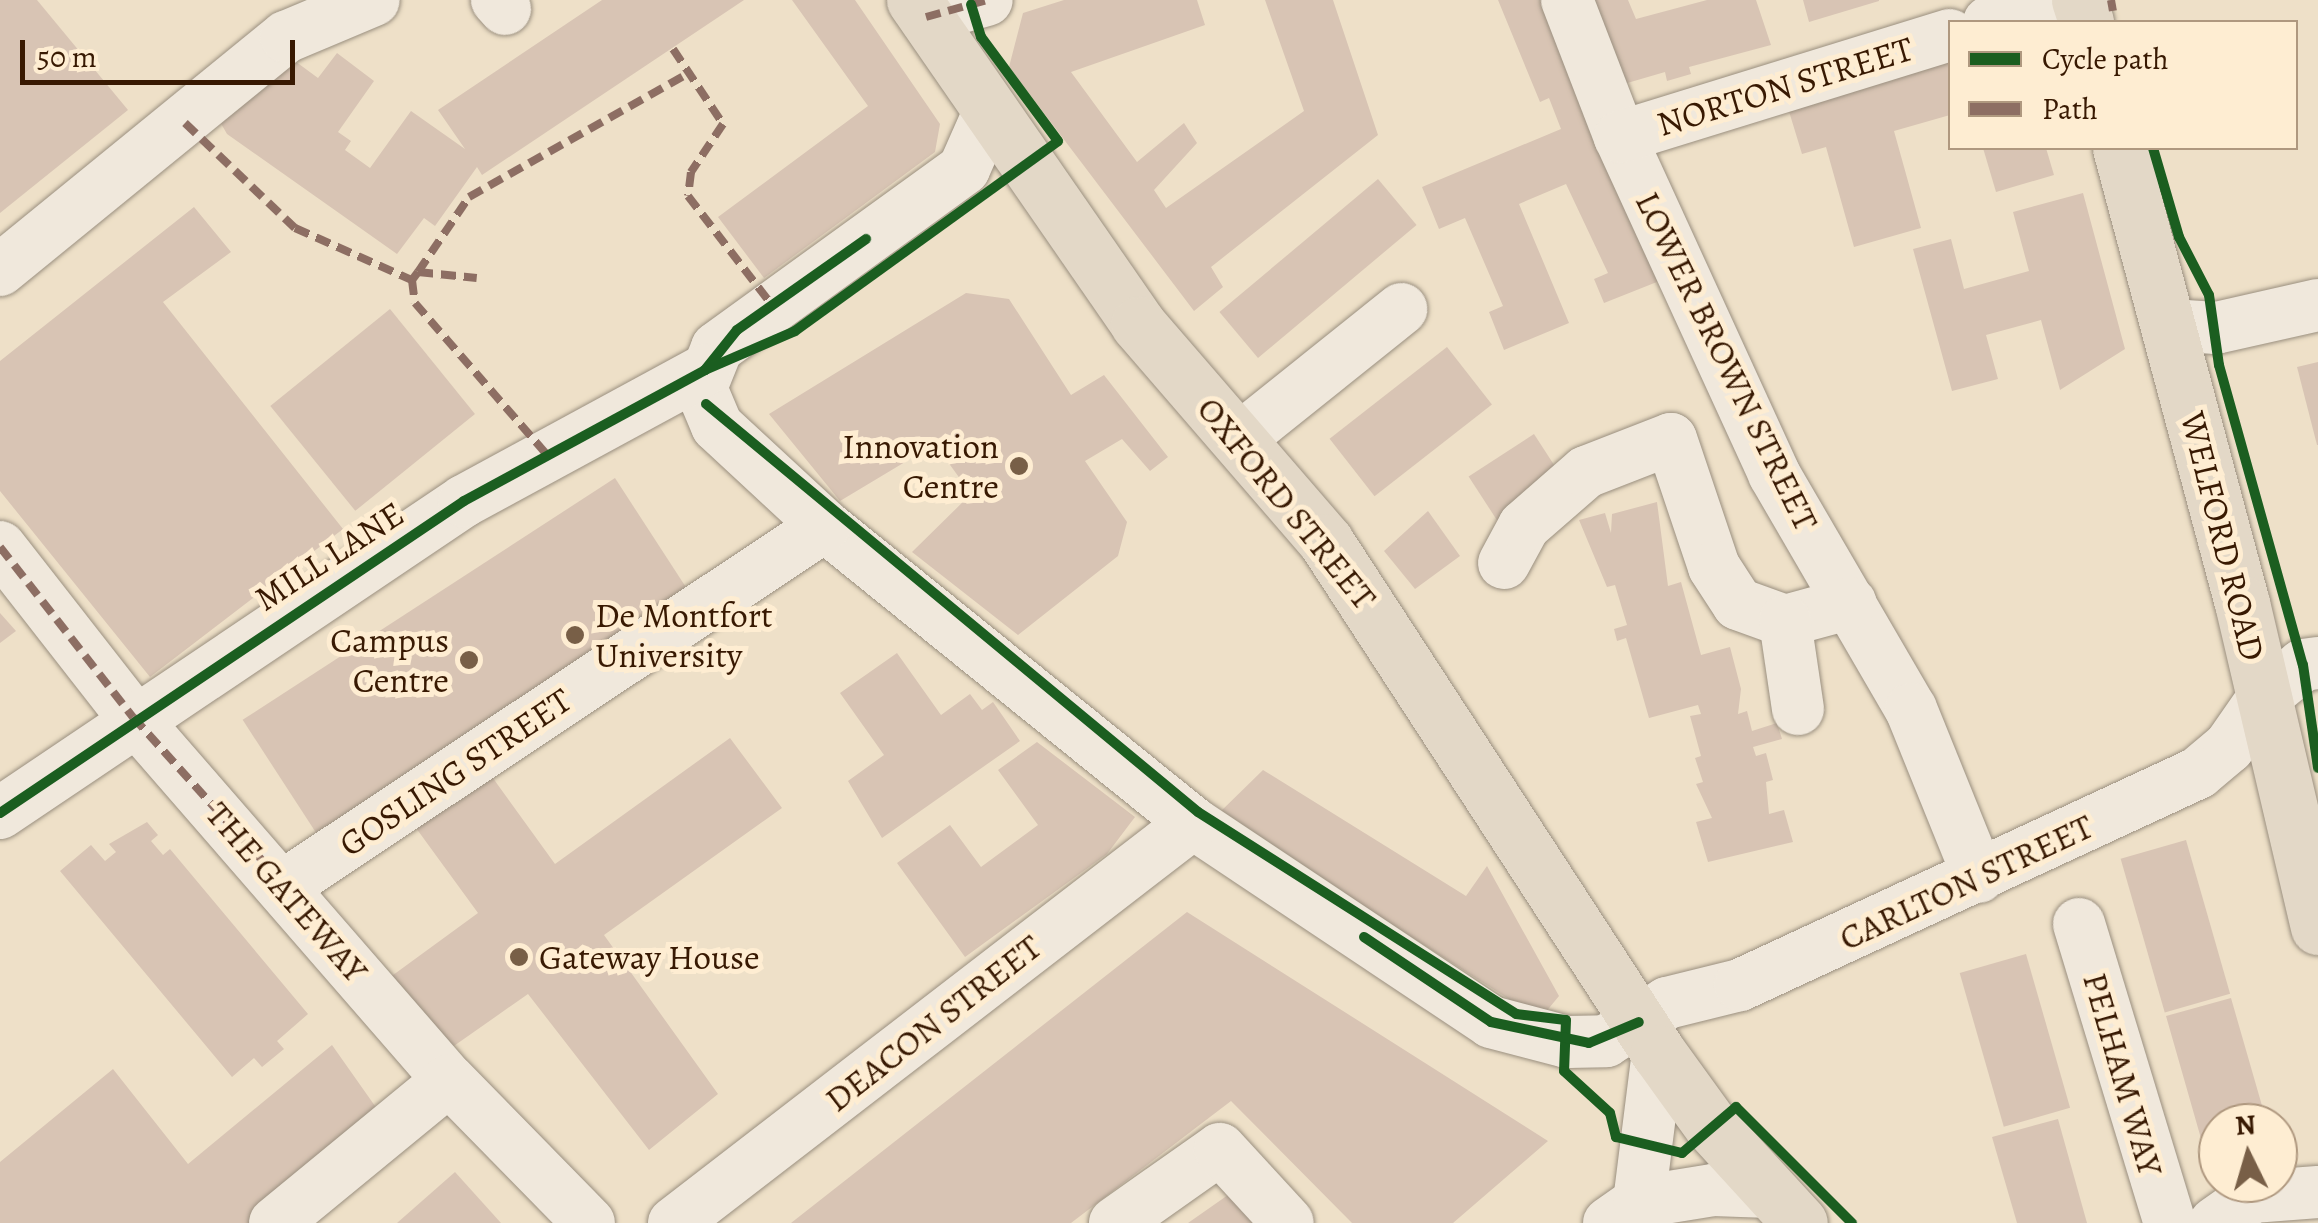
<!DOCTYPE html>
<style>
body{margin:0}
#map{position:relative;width:2318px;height:1223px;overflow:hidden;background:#eee0c8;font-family:Alegreya,serif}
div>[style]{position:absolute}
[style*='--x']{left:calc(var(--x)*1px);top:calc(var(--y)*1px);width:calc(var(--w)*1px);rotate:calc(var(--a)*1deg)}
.building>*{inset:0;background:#d8c4b4;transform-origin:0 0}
.roads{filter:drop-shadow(0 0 2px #9a8f7f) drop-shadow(0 0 2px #9a8f7f)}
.minor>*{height:52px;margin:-26px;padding:0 26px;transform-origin:26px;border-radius:26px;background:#f0e8dc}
.major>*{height:55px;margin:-27.5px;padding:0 27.5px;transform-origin:27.5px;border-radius:27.5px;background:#e3d8c7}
.quiet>*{height:8px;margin-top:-4px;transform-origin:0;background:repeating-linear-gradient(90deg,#8d6e63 0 15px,transparent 0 23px)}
.cycleway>*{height:10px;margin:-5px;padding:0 5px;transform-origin:5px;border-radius:5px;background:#1b5e20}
.dots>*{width:28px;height:28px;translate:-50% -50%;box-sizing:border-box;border:5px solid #feedd2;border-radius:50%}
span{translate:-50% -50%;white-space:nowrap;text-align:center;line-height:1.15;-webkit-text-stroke:10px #feedd2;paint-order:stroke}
.street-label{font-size:35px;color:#381902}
.poi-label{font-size:35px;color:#381902}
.right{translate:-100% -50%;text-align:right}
.left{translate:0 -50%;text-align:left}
.legend{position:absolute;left:1948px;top:20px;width:350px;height:130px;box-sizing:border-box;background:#feedd2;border:2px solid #af987f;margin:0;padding:12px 18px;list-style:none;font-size:30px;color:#381902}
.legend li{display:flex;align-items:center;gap:20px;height:50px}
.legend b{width:50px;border:2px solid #af987f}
.north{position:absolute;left:2198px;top:1103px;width:100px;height:100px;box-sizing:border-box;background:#feedd2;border:2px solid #af987f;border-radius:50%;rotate:355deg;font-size:28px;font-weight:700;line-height:40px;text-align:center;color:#381902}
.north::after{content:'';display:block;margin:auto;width:35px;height:45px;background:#785f47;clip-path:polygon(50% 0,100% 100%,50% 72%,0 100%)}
.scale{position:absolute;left:20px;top:40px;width:275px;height:45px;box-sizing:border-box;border:5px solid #381902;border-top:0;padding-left:12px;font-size:30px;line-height:35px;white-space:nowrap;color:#381902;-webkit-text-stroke:8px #feedd2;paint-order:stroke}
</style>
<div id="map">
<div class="building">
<div style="clip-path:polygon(0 0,37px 0,128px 110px,0 213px)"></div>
<div style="clip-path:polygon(602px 0,744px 0,482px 175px,477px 167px,435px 226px,424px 218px,397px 254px,227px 134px,219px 120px,284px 53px,318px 78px,337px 53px,374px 81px,338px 132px,351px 141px,345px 150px,370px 168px,411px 111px,465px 149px,438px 110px)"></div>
<div style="clip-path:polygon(792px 0,855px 0,940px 124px,935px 152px,764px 278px,718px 217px,868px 106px)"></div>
<div style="clip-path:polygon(1064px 0,1197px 0,1205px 25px,1071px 72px,1137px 162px,1184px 123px,1197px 143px,1154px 190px,1166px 208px,1304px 111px,1265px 0,1333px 0,1378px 135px,1211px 267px,1223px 287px,1194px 311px,1009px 67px,1023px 13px)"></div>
<div style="clip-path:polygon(1498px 0,1554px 0,1672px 276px,1604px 303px,1594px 279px,1608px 273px,1566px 184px,1519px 204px,1569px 323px,1504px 350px,1489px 312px,1503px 306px,1465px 218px,1439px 229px,1422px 187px,1561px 129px,1549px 98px,1540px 102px)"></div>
<div style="clip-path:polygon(1583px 0,1628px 0,1636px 19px,1707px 0,1756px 0,1771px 45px,1689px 67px,1691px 74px,1667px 81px,1665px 72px,1617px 86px)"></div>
<div style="clip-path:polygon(1803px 0,1879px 0,1879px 1px,1809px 22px)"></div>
<div style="clip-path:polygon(1950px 48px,1950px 115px,1894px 131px,1921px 228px,1854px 247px,1826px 147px,1802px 154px,1784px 95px)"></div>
<div style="clip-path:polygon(1983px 148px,2046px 148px,2054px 175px,1996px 192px)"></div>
<div style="left:1378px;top:179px;width:60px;height:207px;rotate:50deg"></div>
<div style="clip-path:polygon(2083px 193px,2125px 349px,2060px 390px,2041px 320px,1986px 335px,1998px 379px,1952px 391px,1913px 249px,1951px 239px,1964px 289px,2029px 271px,2013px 212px)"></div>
<div style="clip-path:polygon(194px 207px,231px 252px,163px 302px,343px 529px,150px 677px,0 491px,0 361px)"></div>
<div style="clip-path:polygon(966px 293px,1009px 299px,1071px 395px,1104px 375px,1168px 457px,1150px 471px,1122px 439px,1085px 461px,1127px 522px,1118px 556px,1018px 635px,912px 552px,971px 494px,935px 444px,840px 501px,769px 414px)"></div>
<div style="left:390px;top:309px;width:135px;height:154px;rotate:51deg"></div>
<div style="left:1447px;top:347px;width:73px;height:149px;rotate:52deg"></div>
<div style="clip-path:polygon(2318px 362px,2318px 445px,2317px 445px,2297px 367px)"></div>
<div style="left:1534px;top:434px;width:59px;height:78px;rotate:57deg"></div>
<div style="left:615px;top:478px;width:147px;height:444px;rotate:57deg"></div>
<div style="clip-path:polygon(1657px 502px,1668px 586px,1681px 582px,1701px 655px,1730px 647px,1741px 689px,1738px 714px,1747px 711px,1752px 731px,1777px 723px,1782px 739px,1753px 747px,1756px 756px,1766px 753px,1773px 780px,1766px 782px,1769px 814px,1784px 810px,1793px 842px,1708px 862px,1696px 822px,1712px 818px,1696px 784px,1703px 782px,1695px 758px,1701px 756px,1690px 716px,1701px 714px,1698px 705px,1649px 718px,1626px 638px,1617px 641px,1614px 629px,1627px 625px,1615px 585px,1607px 587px,1579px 520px,1605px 513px,1611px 533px,1612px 514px)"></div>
<div style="clip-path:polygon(1428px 511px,1460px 556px,1415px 589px,1384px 551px)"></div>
<div style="clip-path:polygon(0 613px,16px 631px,0 643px)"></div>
<div style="clip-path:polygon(897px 653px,941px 715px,970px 694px,982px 710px,993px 702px,1020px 741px,882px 838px,848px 781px,884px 755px,840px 693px)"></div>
<div style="clip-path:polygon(730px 738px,782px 808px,604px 935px,718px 1094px,649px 1150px,528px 994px,441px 1055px,389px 978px,478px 913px,416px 828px,490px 774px,555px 864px)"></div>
<div style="clip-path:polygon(1037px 742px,1135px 817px,1107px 854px,965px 957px,897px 863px,950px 825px,981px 867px,1038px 825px,998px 770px)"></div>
<div style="clip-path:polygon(1263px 770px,1466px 896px,1487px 866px,1559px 996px,1540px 1019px,1218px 814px)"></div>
<div style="clip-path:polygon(147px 822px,158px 835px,151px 841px,163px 855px,170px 849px,308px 1014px,277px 1041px,284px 1049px,262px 1067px,254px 1058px,232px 1077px,60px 871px,91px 845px,105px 861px,116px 852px,109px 844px)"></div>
<div style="left:2186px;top:840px;width:160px;height:68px;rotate:74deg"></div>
<div style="clip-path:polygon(1187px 912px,1548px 1141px,1453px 1223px,1352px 1223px,1231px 1101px,1071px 1223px,791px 1223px)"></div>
<div style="left:2026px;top:954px;width:160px;height:69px;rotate:74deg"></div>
<div style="clip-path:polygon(2231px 998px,2267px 1123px,2218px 1123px,2218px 1167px,2210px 1170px,2166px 1016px)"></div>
<div style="clip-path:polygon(332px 1045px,387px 1123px,259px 1223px,0 1223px,0 1162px,113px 1069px,188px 1164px)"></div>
<div style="clip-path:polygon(2058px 1119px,2087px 1223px,2017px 1223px,1992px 1137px)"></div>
<div style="clip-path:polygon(455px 1172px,501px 1223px,397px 1223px)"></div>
<div style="clip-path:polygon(1238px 1188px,1262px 1223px,1188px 1223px)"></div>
</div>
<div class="roads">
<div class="minor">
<div style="--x:497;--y:0;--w:12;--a:48"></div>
<div style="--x:1567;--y:0;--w:147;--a:68.9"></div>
<div style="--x:1620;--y:137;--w:371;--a:65.4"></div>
<div style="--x:1774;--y:474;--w:272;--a:59.8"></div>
<div style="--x:1911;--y:709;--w:181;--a:68"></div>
<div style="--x:926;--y:17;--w:63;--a:-15.6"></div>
<div style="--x:1989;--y:22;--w:76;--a:-16.8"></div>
<div style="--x:990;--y:110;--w:64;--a:113.8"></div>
<div style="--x:964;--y:169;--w:305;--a:144.1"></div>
<div style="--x:717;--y:348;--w:43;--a:111.8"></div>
<div style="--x:701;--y:388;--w:41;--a:67.2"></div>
<div style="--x:717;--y:426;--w:147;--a:42.8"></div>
<div style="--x:825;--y:526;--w:473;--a:38.9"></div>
<div style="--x:1193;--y:823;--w:358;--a:33.7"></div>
<div style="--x:1491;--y:1022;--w:79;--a:14.7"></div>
<div style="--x:1567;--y:1042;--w:39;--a:-1"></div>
<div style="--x:1606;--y:1041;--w:72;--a:-31.9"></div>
<div style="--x:1667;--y:1003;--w:75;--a:-13.9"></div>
<div style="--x:1740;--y:985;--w:505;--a:-24.84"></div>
<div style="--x:2198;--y:773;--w:40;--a:-40"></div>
<div style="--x:2229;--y:747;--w:60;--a:-55.2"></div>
<div style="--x:2263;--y:698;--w:52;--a:-39.5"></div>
<div style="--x:2303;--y:665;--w:15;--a:-8"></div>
<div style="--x:1620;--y:137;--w:345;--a:-17.2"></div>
<div style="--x:0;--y:270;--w:369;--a:-39.2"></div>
<div style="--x:286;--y:37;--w:95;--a:-22.8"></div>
<div style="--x:2170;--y:325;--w:46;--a:3.7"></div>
<div style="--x:2216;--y:328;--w:105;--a:-12.7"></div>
<div style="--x:1239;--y:439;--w:208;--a:-38.7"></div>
<div style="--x:0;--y:547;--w:216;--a:52"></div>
<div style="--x:133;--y:717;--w:481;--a:49"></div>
<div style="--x:449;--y:1080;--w:200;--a:45.6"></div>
<div style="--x:1504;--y:563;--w:42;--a:-61.6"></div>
<div style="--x:1524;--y:526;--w:82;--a:-41.1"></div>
<div style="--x:1586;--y:472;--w:91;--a:-21.2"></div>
<div style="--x:1671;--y:439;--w:135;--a:71.4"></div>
<div style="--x:1714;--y:567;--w:44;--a:57"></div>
<div style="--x:1738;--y:604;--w:50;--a:19.9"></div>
<div style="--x:1785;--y:621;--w:68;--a:-15.3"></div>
<div style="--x:1785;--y:621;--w:89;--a:81.6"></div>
<div style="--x:0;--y:813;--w:559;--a:-33.92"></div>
<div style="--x:464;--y:501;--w:274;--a:-28.5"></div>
<div style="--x:285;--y:885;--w:648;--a:-33.62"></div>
<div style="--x:2079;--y:924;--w:313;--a:73.1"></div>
<div style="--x:1639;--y:1202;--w:151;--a:-82.8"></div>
<div style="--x:275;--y:1223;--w:225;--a:-39.4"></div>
<div style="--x:674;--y:1223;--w:655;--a:-37.62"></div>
<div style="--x:1115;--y:1223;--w:128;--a:-35.2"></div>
<div style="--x:1220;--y:1149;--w:100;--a:47.4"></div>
<div style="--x:1609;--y:1223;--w:37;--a:-35"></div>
<div style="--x:1639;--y:1202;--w:75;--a:-9.2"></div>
<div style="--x:1713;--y:1190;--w:57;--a:2"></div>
<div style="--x:2215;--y:1223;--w:45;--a:-35.1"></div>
<div style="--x:2252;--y:1197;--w:66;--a:-4.3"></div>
</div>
<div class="major">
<div style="--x:914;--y:0;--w:394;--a:55.3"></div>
<div style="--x:1138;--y:324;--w:288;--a:49.2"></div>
<div style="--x:1326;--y:542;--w:609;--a:56.94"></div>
<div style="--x:1658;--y:1052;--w:92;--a:54.2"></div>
<div style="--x:1712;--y:1127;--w:130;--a:47.5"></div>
<div style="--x:2079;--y:0;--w:23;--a:72"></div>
<div style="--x:2120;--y:148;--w:471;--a:75"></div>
<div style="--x:2242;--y:603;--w:333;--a:76.8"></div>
</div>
</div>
<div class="quiet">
<div style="--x:2111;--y:0;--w:11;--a:80"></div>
<div style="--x:926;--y:17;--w:63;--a:-15.6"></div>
<div style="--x:673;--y:49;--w:90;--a:56.3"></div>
<div style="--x:723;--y:124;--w:58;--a:123.7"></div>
<div style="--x:691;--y:172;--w:24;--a:97"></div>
<div style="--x:688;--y:196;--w:138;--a:52.4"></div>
<div style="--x:185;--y:123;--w:152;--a:43.7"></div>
<div style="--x:295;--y:228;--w:128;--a:24"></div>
<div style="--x:418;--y:272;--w:91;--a:-55.8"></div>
<div style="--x:469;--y:197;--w:255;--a:-29.4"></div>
<div style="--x:412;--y:280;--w:23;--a:83"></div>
<div style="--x:415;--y:303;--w:201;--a:49"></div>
<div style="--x:412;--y:280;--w:10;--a:-53"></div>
<div style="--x:418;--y:272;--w:59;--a:5.8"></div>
<div style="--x:0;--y:547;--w:216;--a:52"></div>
<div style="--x:133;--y:717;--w:200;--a:48"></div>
</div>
<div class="cycleway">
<div style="--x:2153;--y:148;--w:93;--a:73.7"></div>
<div style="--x:2179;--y:237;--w:65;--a:62.7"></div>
<div style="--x:2209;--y:295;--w:71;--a:81.9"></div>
<div style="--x:2219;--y:365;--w:312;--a:74.4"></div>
<div style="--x:2303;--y:665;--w:104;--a:81.7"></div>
<div style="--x:705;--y:370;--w:51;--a:-51.3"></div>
<div style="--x:737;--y:330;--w:158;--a:-35.2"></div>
<div style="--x:706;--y:404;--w:639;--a:39.67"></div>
<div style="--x:1198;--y:812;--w:377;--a:32.4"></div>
<div style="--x:1516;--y:1014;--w:50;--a:6.8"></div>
<div style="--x:1566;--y:1020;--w:51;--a:92.2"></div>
<div style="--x:1564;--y:1071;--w:62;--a:42.4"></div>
<div style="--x:1610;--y:1113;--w:25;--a:76"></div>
<div style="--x:1616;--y:1137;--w:68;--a:13.6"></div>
<div style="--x:1682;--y:1153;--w:71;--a:-40.4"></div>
<div style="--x:1736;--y:1107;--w:164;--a:45"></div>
<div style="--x:0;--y:813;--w:559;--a:-33.92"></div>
<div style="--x:464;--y:501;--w:274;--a:-28.5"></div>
<div style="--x:705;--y:370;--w:98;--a:-23.4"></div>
<div style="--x:795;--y:331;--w:324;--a:-35.8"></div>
<div style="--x:1058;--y:141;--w:129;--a:-126.5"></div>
<div style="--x:981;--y:37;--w:34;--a:-107"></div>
<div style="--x:1364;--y:937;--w:153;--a:33.8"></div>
<div style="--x:1491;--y:1022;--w:100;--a:12.1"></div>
<div style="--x:1589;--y:1043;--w:54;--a:-22.8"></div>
</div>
<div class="dots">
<div style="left:1019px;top:466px;background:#785f47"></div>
<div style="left:575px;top:635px;background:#785f47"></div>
<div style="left:469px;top:660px;background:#785f47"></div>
<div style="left:519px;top:957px;background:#785f47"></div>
</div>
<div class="street-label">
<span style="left:1785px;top:86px;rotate:-17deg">NORTON STREET</span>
<span style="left:1727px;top:361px;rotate:64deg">LOWER BROWN STREET</span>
<span style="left:1287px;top:503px;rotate:51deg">OXFORD STREET</span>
<span style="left:2223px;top:536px;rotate:76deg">WELFORD ROAD</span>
<span style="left:329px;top:556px;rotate:-33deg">MILL LANE</span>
<span style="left:455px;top:772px;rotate:-34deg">GOSLING STREET</span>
<span style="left:1966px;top:882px;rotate:-25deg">CARLTON STREET</span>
<span style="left:287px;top:892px;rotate:49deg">THE GATEWAY</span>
<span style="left:933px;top:1023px;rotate:-38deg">DEACON STREET</span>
<span style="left:2123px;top:1074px;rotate:74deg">PELHAM WAY</span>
</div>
<div class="poi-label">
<span class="right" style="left:999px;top:466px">Innovation<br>Centre</span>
<span class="left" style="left:595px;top:635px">De Montfort<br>University</span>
<span class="right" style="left:449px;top:660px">Campus<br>Centre</span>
<span class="left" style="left:539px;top:957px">Gateway House</span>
</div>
<ul class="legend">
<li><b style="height:12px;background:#1b5e20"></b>Cycle path</li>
<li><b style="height:12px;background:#8d6e63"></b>Path</li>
</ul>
<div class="north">N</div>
<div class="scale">50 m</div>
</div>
